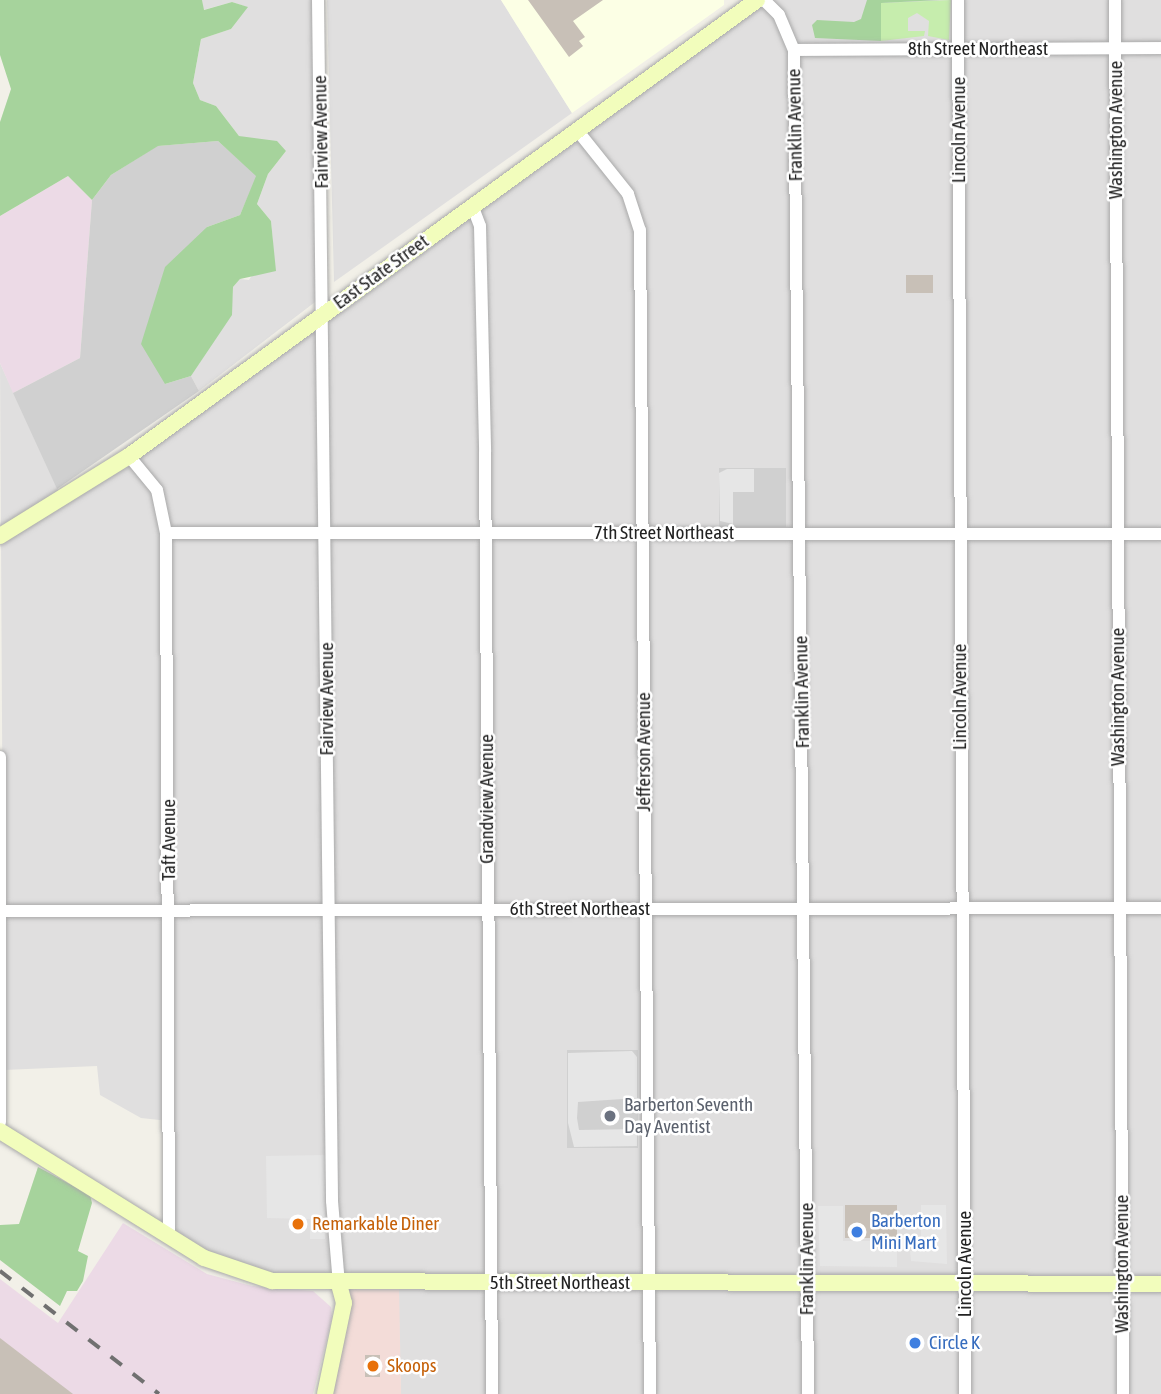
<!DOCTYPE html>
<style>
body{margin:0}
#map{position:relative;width:1161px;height:1394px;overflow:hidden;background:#f2f0e8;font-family:"Asap Condensed",sans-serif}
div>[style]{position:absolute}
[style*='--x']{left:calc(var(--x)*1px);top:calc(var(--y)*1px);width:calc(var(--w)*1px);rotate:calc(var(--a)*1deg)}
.residential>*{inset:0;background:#e0dfdf}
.commercial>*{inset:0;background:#f3dcd8}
.industrial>*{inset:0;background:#ecdae6}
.education>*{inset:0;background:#fcffe5}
.religious>*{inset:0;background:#d0d0d0;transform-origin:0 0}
.grass>*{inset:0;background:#c6edad}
.forest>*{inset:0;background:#a6d39c}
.parking>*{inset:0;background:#e6e6e6}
.building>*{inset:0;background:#c8c0b7;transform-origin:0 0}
.roads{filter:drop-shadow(0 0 2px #a9a9a9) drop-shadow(0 0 2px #a9a9a9)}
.street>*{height:12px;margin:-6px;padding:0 6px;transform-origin:6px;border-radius:6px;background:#fff}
.secondary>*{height:16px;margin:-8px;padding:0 8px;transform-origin:8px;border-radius:8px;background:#f2fdbc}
.rail>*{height:3.5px;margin-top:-1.75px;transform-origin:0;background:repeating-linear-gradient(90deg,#707070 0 14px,transparent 0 28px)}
.dots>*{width:19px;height:19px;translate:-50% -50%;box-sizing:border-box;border:4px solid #fff;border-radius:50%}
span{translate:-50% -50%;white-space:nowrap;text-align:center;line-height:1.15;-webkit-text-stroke:5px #fff;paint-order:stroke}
.street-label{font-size:19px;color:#222}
.worship-label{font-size:19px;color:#5b616d}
.left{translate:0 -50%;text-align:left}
.shop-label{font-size:19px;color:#366cbe}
.food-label{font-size:19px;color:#c56008}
</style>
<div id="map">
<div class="residential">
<div style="clip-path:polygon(202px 0,313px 0,319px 299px,199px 391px,191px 376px,231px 315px,233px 287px,240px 279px,249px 280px,273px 242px,271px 221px,257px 204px,268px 174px,286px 151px,239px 136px,216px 106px,200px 100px,193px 83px,201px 39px,231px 29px,247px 7px,232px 2px,203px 10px)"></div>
<div style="clip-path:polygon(327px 0,501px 0,572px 113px,334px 282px)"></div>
<div style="clip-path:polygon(757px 0,1161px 0,1161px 1394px,401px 1394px,398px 1284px,272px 1281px,169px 1237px,169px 1121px,141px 1118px,100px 1095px,97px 1066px,4px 1070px,0 363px,62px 499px)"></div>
</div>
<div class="commercial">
<div style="clip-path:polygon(344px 1287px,399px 1288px,401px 1394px,329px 1394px)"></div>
</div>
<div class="industrial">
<div style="clip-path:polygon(68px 176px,92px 200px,80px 358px,13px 393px,0 363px,0 216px)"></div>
<div style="clip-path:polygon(123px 1223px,207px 1274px,252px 1286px,313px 1291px,331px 1307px,332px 1318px,313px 1394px,0 1394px,0 1279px,58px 1323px)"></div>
</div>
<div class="education">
<div style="clip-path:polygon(501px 0,724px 0,724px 5px,572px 113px)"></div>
</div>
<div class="religious">
<div style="clip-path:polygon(218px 141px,257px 176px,240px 215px,207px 227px,165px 384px,191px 376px,199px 391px,57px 489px,13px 393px,80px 358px,92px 200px,111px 175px,157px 146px)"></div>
<div style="left:786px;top:468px;width:59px;height:67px;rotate:90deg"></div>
<div style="left:567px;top:1050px;width:71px;height:98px"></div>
</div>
<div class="grass">
<div style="clip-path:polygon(951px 0,949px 40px,928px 36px,929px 21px,917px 13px,908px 18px,908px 31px,925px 31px,924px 36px,881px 41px,880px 3px)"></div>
</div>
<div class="forest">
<div style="clip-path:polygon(0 0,202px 0,204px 10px,232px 2px,248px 7px,231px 29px,201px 39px,193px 83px,200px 100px,216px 106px,239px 136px,277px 141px,286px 151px,268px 174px,257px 204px,271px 221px,276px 271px,240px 279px,233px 287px,232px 315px,191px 376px,165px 384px,141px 344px,165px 267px,207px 227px,240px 215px,256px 176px,218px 141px,158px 146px,111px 175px,92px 200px,68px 176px,0 216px,0 122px,11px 89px,0 55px)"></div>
<div style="clip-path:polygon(867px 0,940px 0,881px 3px,881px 41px,815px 38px,812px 25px,817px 20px,854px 22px,861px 19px)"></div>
<div style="clip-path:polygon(38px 1167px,90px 1195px,92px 1203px,78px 1251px,88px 1256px,83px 1281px,77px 1291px,67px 1291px,60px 1306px,0 1260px,0 1225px,19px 1224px)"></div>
</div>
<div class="parking">
<div style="clip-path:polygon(727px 469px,754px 469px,754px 492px,733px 492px,733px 524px,720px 521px,719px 473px)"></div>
<div style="clip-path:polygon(632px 1051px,637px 1057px,637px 1098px,578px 1102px,577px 1118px,579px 1130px,637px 1129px,637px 1146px,574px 1147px,568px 1123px,568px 1053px)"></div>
<div style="clip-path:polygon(325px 1155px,325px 1239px,310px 1239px,310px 1219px,267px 1218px,266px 1156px)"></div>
<div style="clip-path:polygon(921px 1205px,946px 1205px,947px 1264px,911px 1261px,910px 1251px,921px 1251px)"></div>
<div style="clip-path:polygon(818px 1206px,843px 1206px,843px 1241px,897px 1241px,897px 1267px,820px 1266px)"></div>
</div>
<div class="building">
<div style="clip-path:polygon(528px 0,603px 0,573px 21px,585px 37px,579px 41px,583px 46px,569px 57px)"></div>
<div style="left:906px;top:275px;width:27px;height:18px"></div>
<div style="left:845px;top:1205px;width:52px;height:33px"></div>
<div style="clip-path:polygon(0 1338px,73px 1394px,0 1394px)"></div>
<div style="left:365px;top:1355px;width:15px;height:22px"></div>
</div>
<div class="roads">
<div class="street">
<div style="--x:318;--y:0;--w:1201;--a:89.33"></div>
<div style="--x:332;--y:1201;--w:83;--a:85.2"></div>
<div style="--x:764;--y:0;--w:21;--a:45"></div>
<div style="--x:779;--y:15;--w:38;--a:67"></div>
<div style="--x:794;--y:50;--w:1344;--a:89.4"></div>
<div style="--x:958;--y:0;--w:1394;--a:89.71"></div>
<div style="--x:1115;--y:0;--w:1394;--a:89.67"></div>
<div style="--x:794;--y:50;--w:367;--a:-0.3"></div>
<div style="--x:577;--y:130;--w:82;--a:51.4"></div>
<div style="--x:628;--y:194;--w:38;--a:72"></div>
<div style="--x:640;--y:230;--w:1164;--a:89.51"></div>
<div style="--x:472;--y:205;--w:22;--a:69"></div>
<div style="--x:480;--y:226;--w:226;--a:88.7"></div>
<div style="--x:485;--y:452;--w:942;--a:89.57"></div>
<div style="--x:129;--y:456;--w:44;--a:50.5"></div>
<div style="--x:157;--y:490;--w:44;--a:78.2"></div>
<div style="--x:166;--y:533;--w:704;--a:89.76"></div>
<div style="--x:166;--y:533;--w:995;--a:0.06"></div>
<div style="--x:0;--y:757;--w:365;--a:90"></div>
<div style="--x:0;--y:911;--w:1161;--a:-0.15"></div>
</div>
<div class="secondary">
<div style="--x:0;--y:536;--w:152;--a:-31.8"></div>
<div style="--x:129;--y:456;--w:776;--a:-35.98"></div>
<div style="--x:0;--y:1131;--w:240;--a:31.9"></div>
<div style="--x:204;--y:1258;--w:72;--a:18.7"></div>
<div style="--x:272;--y:1281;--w:889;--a:0.19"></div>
<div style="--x:325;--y:1394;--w:93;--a:-78.2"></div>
<div style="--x:344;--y:1303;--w:20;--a:-105"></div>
</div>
</div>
<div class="rail">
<div style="--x:0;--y:1271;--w:201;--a:37.7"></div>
</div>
<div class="dots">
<div style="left:610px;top:1116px;background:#6b7280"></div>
<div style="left:298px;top:1224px;background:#e8710a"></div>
<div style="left:857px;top:1232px;background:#3f7fe0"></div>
<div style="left:915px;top:1343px;background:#3f7fe0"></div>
<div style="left:373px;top:1366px;background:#e8710a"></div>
</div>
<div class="street-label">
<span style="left:978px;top:49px">8th Street Northeast</span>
<span style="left:795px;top:125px;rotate:-91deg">Franklin Avenue</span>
<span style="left:959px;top:130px;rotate:-90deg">Lincoln Avenue</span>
<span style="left:1116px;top:130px;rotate:-90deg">Washington Avenue</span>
<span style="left:321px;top:132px;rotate:-91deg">Fairview Avenue</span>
<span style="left:381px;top:272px;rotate:-36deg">East State Street</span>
<span style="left:664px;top:533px">7th Street Northeast</span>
<span style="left:802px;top:692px;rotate:-91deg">Franklin Avenue</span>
<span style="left:960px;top:697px;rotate:-90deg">Lincoln Avenue</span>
<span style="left:1118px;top:697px;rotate:-90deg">Washington Avenue</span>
<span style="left:327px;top:699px;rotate:-90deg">Fairview Avenue</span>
<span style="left:644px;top:752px;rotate:-90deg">Jefferson Avenue</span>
<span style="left:487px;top:799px;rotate:-90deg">Grandview Avenue</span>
<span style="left:169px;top:840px;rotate:-90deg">Taft Avenue</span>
<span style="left:580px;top:909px">6th Street Northeast</span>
<span style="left:807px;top:1259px;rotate:-90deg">Franklin Avenue</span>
<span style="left:965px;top:1264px;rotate:-90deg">Lincoln Avenue</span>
<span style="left:1122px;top:1264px;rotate:-90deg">Washington Avenue</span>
<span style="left:560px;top:1283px">5th Street Northeast</span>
</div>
<div class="worship-label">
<span class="left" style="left:624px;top:1116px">Barberton Seventh<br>Day Aventist</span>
</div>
<div class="shop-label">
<span class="left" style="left:871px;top:1232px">Barberton<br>Mini Mart</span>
<span class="left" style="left:929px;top:1343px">Circle K</span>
</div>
<div class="food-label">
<span class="left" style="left:312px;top:1224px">Remarkable Diner</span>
<span class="left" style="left:387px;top:1366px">Skoops</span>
</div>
</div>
